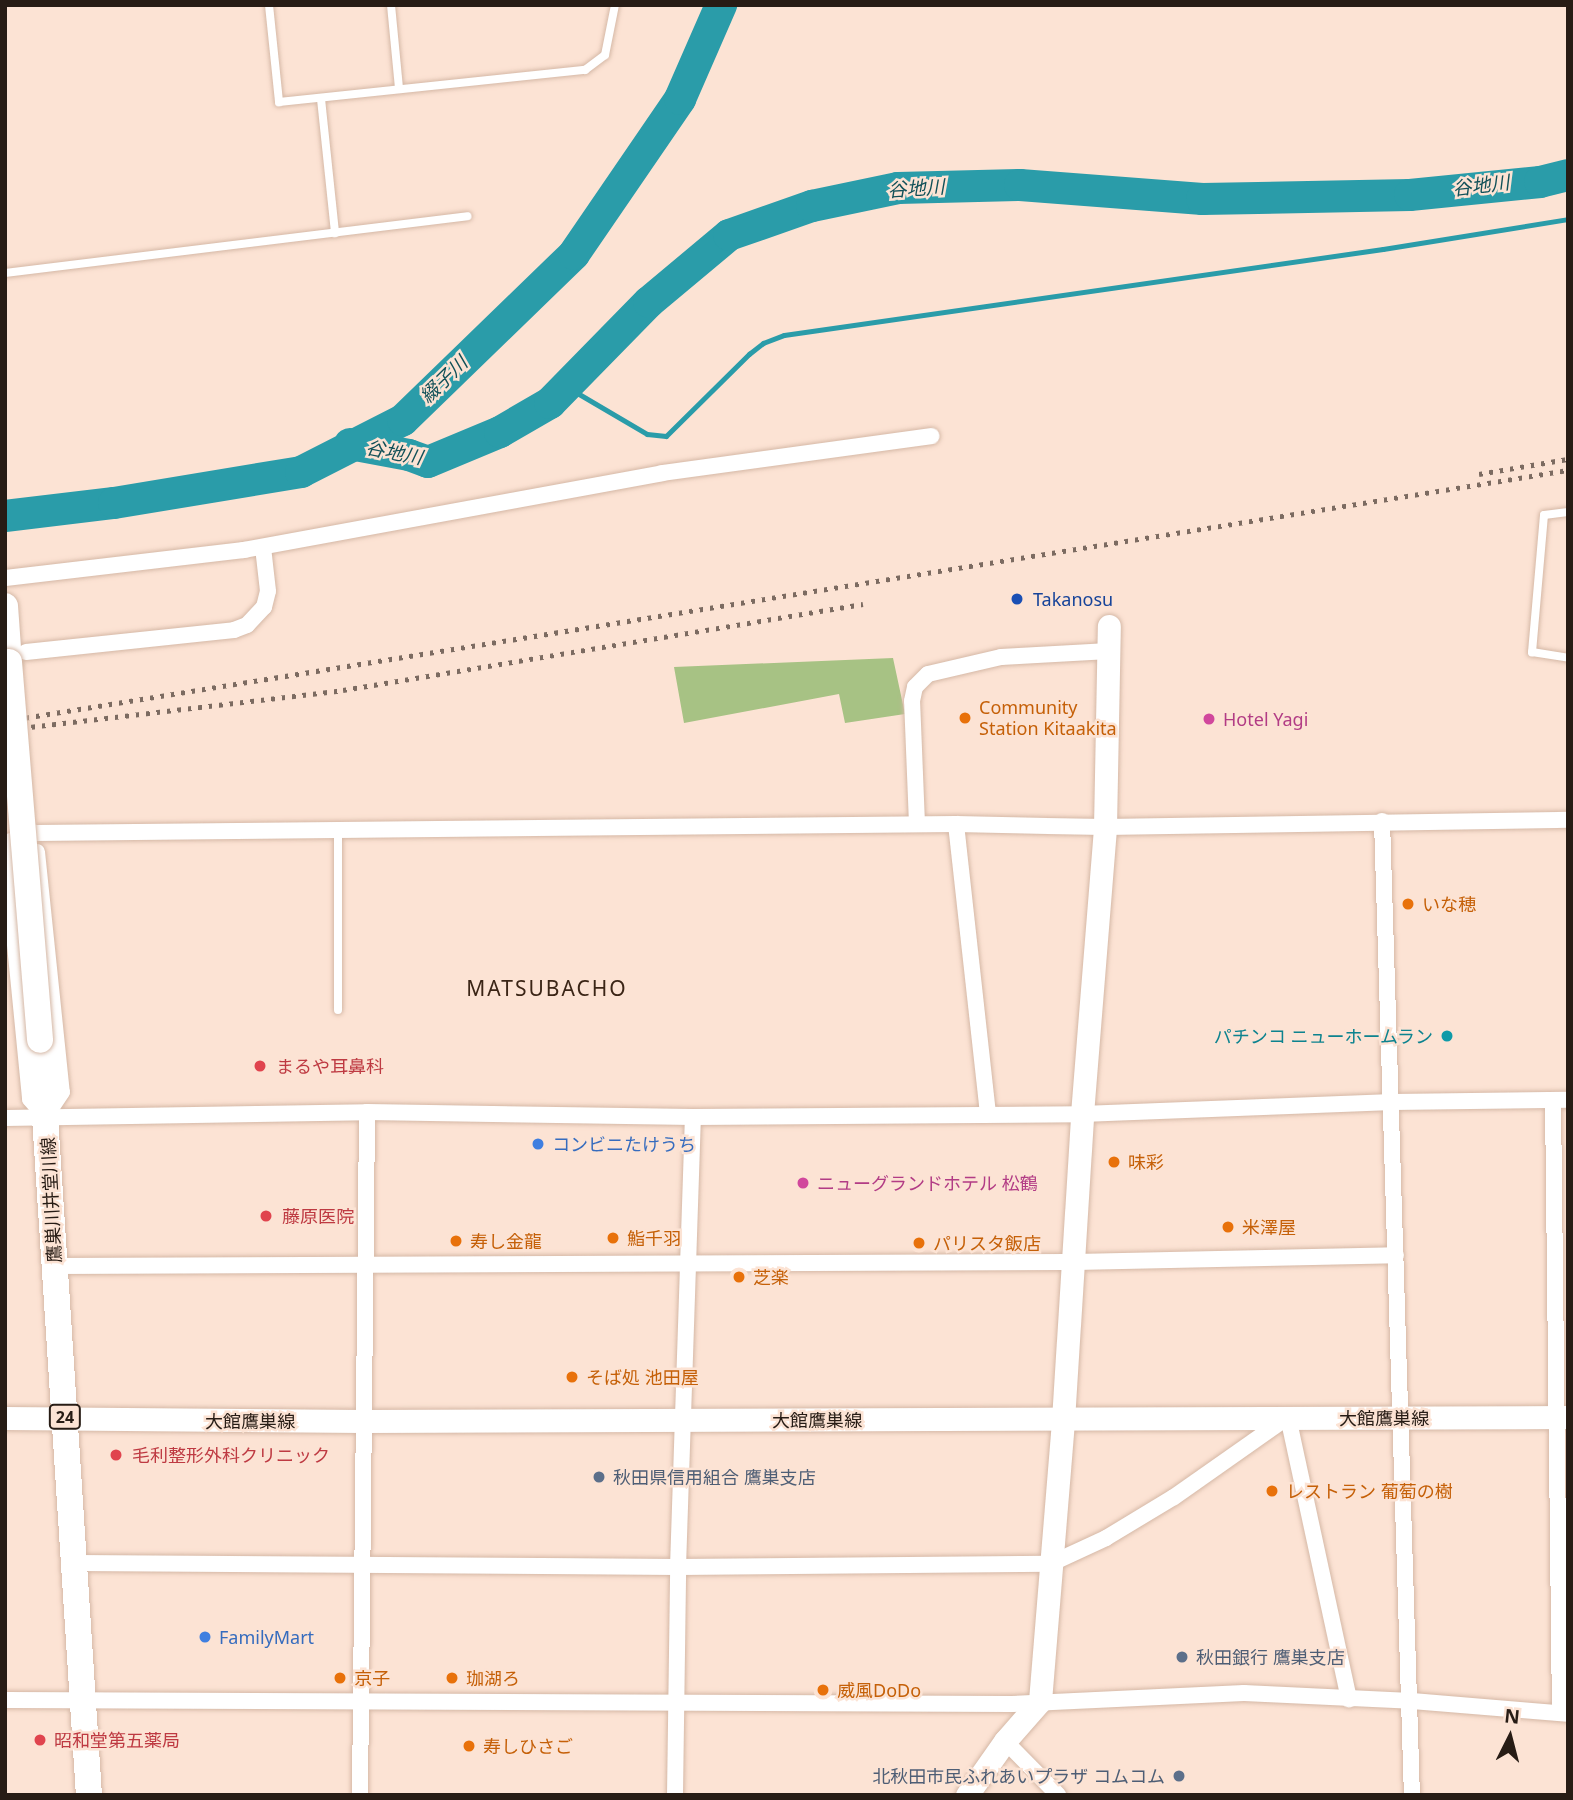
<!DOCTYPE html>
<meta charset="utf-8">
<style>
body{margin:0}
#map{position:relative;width:1573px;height:1800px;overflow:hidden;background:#fce3d4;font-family:"Noto Sans","Noto Sans JP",sans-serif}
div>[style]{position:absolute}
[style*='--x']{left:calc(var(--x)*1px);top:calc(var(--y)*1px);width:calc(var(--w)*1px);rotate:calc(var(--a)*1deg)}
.green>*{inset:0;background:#a7c284}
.stream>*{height:5px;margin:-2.5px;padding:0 2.5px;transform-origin:2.5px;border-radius:2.5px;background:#2a9ca9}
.river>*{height:32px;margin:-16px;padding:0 16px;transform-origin:16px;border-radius:16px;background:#2a9ca9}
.roads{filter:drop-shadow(0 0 2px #d5b8a6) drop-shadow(0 0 2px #d5b8a6)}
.lane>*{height:8px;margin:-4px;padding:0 4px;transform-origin:4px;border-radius:4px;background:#fff}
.street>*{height:16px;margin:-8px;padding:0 8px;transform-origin:8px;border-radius:8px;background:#fff}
.secondary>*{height:23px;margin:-11.5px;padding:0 11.5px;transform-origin:11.5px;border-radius:11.5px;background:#fff}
.primary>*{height:26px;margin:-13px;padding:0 13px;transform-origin:13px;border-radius:13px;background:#fff}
.rail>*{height:5px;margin-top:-2.5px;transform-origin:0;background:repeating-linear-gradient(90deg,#7c6b61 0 3.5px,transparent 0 10.5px)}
.bridges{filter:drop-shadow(0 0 2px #d5b8a6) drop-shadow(0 0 2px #d5b8a6)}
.primary-bridge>*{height:26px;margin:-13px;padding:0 13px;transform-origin:13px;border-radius:13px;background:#fff}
.dots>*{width:19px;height:19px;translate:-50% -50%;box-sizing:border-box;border:4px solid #fce3d4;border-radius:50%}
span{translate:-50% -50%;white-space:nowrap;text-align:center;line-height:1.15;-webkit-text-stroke:5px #fce3d4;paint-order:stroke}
.shield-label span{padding:2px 5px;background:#fce3d4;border:2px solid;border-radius:5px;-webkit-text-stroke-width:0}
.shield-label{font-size:16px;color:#271c15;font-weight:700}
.transit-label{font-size:18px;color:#164399}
.left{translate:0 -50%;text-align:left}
.food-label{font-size:18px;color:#c56008}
.hotel-label{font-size:18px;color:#b23c85}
.culture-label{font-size:18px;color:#0d838f}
.right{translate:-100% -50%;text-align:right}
.health-label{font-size:18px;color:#be3a42}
.shop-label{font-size:18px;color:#366cbe}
.street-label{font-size:18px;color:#271c15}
.service-label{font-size:18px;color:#4e5e75}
.water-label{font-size:19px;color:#115058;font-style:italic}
.quarter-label{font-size:21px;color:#3b2516;letter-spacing:2px}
.frame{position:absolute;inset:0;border:7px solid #271c15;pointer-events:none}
.north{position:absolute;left:1475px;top:1702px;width:70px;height:70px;-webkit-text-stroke:5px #fce3d4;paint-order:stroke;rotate:6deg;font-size:19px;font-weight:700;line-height:28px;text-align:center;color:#271c15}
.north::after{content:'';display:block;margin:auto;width:24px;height:32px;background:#271c15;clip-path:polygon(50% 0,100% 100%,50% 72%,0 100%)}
</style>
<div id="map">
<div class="green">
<div style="clip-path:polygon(893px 658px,905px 714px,845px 723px,839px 694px,684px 723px,674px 667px)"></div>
</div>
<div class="stream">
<div style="--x:567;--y:387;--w:93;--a:30.4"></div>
<div style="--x:647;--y:434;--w:19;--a:6"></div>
<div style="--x:666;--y:436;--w:117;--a:-44.7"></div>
<div style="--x:749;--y:354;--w:18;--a:-38"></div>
<div style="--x:763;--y:343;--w:22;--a:-21"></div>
<div style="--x:784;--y:335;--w:605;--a:-8.17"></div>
<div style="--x:1383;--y:249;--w:187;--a:-9.2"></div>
</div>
<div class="river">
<div style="--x:350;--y:444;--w:60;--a:10.6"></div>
<div style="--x:409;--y:455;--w:20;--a:20"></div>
<div style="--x:428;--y:462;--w:78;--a:-22.6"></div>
<div style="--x:500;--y:432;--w:58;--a:-30.1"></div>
<div style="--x:550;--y:403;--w:141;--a:-45.6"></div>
<div style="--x:649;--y:302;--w:104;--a:-39.9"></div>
<div style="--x:729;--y:235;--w:88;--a:-19.3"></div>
<div style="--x:812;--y:206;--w:88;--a:-11.8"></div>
<div style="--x:898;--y:188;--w:122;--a:-1.4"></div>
<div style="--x:1020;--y:185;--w:183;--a:4.4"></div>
<div style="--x:1202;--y:199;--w:208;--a:-1.1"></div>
<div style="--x:1410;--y:195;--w:131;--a:-5.7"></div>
<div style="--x:1540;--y:182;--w:29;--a:-14"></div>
<div style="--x:5;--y:516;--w:110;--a:-6.8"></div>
<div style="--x:114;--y:503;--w:190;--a:-9.4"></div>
<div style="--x:301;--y:472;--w:114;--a:-27"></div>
<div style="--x:403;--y:420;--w:238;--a:-44.1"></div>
<div style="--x:574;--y:254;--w:188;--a:-55.6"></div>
<div style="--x:680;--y:99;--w:103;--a:-66.4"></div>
</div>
<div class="roads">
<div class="lane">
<div style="--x:269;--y:5;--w:98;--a:84.1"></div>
<div style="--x:279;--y:102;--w:308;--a:-6"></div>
<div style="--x:585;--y:70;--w:25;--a:-37"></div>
<div style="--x:605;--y:55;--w:51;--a:-78.7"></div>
<div style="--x:391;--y:5;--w:83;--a:84.5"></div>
<div style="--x:321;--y:99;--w:135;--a:84"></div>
<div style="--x:5;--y:273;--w:466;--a:-7"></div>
<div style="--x:1568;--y:512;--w:24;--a:173"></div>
<div style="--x:1544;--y:515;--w:138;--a:95"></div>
<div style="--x:1532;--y:652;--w:36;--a:9"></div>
<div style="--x:338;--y:831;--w:179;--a:90"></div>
</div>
<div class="street">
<div style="--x:5;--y:578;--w:241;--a:-6.7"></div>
<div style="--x:244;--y:550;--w:425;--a:-10.4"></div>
<div style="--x:662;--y:473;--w:272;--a:-7.8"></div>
<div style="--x:26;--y:652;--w:209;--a:-6"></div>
<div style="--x:234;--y:630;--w:14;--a:-21"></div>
<div style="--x:247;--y:625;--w:25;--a:-47"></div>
<div style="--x:264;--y:607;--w:16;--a:-76"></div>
<div style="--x:268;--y:591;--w:44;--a:-96.5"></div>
<div style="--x:1382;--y:821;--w:974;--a:88.24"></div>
<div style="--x:917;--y:824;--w:123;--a:-92.3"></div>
<div style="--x:912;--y:701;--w:14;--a:-78"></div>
<div style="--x:915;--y:687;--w:18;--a:-45"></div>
<div style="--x:928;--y:674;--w:75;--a:-13.1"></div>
<div style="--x:1001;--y:657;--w:108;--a:-3.2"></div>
<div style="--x:956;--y:824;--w:292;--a:83.7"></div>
<div style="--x:5;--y:843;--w:32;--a:-18"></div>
<div style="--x:35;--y:833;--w:921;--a:-0.56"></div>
<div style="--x:956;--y:824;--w:149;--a:1.2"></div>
<div style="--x:1105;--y:827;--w:463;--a:-0.9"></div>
<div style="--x:5;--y:843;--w:257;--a:84.4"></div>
<div style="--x:30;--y:1099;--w:21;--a:49"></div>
<div style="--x:37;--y:852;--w:241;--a:84.1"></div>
<div style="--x:62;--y:1092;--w:29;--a:124"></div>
<div style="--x:1553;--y:1100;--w:613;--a:89.35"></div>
<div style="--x:5;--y:1118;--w:362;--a:-0.9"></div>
<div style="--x:367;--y:1112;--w:326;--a:0.9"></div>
<div style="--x:693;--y:1117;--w:389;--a:-0.4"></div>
<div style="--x:1082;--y:1114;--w:311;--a:-2.2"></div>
<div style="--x:1393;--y:1102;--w:175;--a:-0.7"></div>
<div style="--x:54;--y:1266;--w:1021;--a:-0.22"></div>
<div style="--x:1075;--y:1262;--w:321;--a:-1.2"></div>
<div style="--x:76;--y:1563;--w:602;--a:0.38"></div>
<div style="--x:678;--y:1567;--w:372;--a:-0.5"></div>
<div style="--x:1050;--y:1564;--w:62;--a:-24.9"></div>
<div style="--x:1106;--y:1538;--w:79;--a:-31.1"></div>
<div style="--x:1174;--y:1497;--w:139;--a:-35.1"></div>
<div style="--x:1288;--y:1417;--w:289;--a:77.8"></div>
<div style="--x:5;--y:1700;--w:1007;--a:0.23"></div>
<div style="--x:1012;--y:1704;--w:232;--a:-2.7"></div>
<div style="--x:1244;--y:1693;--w:167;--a:2.7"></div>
<div style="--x:1411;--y:1701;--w:158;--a:4.7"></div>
<div style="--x:1005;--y:1741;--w:76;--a:45.5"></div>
<div style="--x:360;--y:1795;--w:683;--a:-89.41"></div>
<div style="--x:675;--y:1795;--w:228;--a:-89.2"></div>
<div style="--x:678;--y:1567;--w:450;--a:-88.1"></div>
</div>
<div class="secondary">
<div style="--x:5;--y:1418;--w:357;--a:0.5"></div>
<div style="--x:362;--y:1421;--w:1206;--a:-0.19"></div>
<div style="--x:967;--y:1795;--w:66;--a:-54.9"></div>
<div style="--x:1005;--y:1741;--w:53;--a:-48.8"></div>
<div style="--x:1040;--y:1701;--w:282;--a:-85.3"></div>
<div style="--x:1063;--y:1420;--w:307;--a:-86.4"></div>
<div style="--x:1082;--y:1114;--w:288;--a:-85.4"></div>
<div style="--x:1105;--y:827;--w:201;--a:-88.9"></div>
</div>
<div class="primary">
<div style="--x:5;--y:606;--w:56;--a:85.9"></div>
<div style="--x:40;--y:1040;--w:757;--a:86.29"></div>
</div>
</div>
<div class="rail">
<div style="--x:1479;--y:474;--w:90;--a:-9.6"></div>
<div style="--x:5;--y:721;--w:1583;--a:-9.12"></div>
<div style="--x:21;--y:728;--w:324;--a:-6.7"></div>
<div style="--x:343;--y:690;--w:527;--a:-9.39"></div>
</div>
<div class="bridges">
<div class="primary-bridge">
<div style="--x:9;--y:662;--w:379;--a:85.3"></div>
</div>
</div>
<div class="dots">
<div style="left:1017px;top:599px;background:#1a4fb4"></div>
<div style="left:965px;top:718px;background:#e8710a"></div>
<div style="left:1209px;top:719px;background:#d1479c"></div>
<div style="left:1408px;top:904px;background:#e8710a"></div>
<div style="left:1447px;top:1036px;background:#0f9aa8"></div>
<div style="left:260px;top:1066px;background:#e0444e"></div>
<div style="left:538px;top:1144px;background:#3f7fe0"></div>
<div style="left:1114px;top:1162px;background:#e8710a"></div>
<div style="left:803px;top:1183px;background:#d1479c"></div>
<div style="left:266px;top:1216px;background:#e0444e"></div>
<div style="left:1228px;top:1227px;background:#e8710a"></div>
<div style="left:613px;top:1238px;background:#e8710a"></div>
<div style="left:456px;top:1241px;background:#e8710a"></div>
<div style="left:919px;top:1243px;background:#e8710a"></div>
<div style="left:739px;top:1277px;background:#e8710a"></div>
<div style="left:572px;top:1377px;background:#e8710a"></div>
<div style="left:116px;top:1455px;background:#e0444e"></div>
<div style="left:599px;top:1477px;background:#5c6f8a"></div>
<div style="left:1272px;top:1491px;background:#e8710a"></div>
<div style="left:205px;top:1637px;background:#3f7fe0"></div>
<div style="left:1182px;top:1657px;background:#5c6f8a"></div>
<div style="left:340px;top:1678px;background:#e8710a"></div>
<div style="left:452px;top:1678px;background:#e8710a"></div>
<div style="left:823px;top:1690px;background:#e8710a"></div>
<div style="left:40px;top:1740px;background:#e0444e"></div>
<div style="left:469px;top:1746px;background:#e8710a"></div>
<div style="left:1179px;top:1776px;background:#5c6f8a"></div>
</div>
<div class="shield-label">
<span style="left:65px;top:1417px">24</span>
</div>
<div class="transit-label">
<span class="left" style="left:1033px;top:599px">Takanosu</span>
</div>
<div class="food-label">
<span class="left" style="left:979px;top:718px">Community<br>Station Kitaakita</span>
<span class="left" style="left:1422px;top:904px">いな穂</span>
<span class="left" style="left:1128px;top:1162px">味彩</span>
<span class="left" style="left:1242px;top:1227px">米澤屋</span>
<span class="left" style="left:627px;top:1238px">鮨千羽</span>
<span class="left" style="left:470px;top:1241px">寿し金龍</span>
<span class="left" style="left:933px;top:1243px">パリスタ飯店</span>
<span class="left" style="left:753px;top:1277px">芝楽</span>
<span class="left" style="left:586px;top:1377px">そば処 池田屋</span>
<span class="left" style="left:1286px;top:1491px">レストラン 葡萄の樹</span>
<span class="left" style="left:354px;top:1678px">京子</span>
<span class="left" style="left:466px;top:1678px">珈湖ろ</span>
<span class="left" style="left:837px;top:1690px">威風DoDo</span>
<span class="left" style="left:483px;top:1746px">寿しひさご</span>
</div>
<div class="hotel-label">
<span class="left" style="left:1223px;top:719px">Hotel Yagi</span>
<span class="left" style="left:817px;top:1183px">ニューグランドホテル 松鶴</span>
</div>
<div class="culture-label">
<span class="right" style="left:1433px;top:1036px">パチンコ ニューホームラン</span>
</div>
<div class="health-label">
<span class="left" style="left:276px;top:1066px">まるや耳鼻科</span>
<span class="left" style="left:282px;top:1216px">藤原医院</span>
<span class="left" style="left:132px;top:1455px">毛利整形外科クリニック</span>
<span class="left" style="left:54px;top:1740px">昭和堂第五薬局</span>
</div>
<div class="shop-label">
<span class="left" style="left:552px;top:1144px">コンビニたけうち</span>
<span class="left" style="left:219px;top:1637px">FamilyMart</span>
</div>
<div class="street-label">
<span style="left:51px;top:1200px;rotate:-93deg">鷹巣川井堂川線</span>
<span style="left:1384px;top:1418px">大館鷹巣線</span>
<span style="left:817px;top:1420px">大館鷹巣線</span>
<span style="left:250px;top:1421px">大館鷹巣線</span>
</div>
<div class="service-label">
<span class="left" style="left:613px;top:1477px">秋田県信用組合 鷹巣支店</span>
<span class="left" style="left:1196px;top:1657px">秋田銀行 鷹巣支店</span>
<span class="right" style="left:1165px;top:1776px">北秋田市民ふれあいプラザ コムコム</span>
</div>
<div class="water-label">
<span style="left:1481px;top:186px;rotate:-7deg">谷地川</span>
<span style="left:916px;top:189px;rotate:-4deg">谷地川</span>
<span style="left:444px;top:380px;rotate:-44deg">綴子川</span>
<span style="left:394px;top:453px;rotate:11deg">谷地川</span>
</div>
<div class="quarter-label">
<span style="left:547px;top:988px">MATSUBACHO</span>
</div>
<div class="frame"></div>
<div class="north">N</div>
</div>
